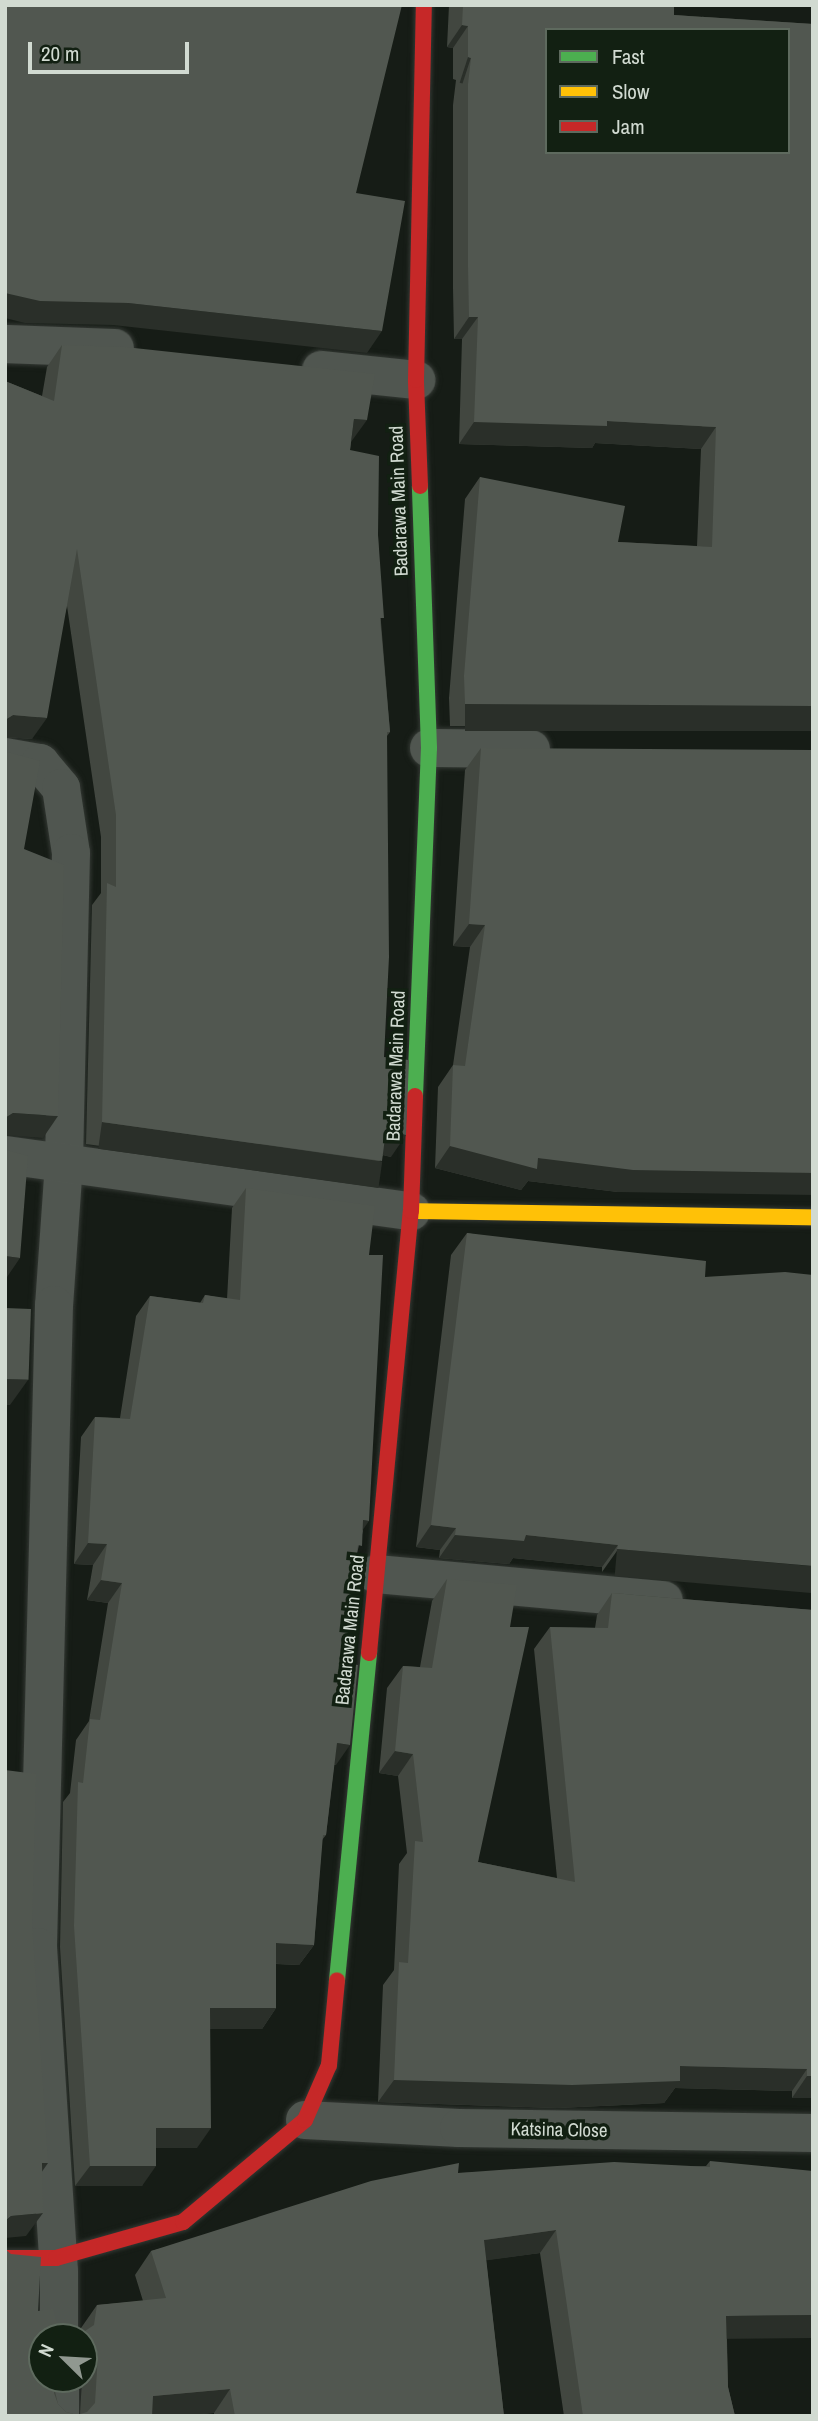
<!DOCTYPE html>
<style>
body{margin:0}
#map{position:relative;width:818px;height:2421px;overflow:hidden;background:#161c16;font-family:"Archivo Narrow",sans-serif}
div>[style]{position:absolute}
[style*='--x']{left:calc(var(--x)*1px);top:calc(var(--y)*1px);width:calc(var(--w)*1px);rotate:calc(var(--a)*1deg)}
.roads{filter:drop-shadow(0 0 2px #333833) drop-shadow(0 0 2px #333833)}
.street>*{height:38px;margin:-19px;padding:0 19px;transform-origin:19px;border-radius:19px;background:#505650}
.fast>*{height:16px;margin:-8px;padding:0 8px;transform-origin:8px;border-radius:8px;background:#4caf50}
.slow>*{height:16px;margin:-8px;padding:0 8px;transform-origin:8px;border-radius:8px;background:#ffc107}
.jam>*{height:16px;margin:-8px;padding:0 8px;transform-origin:8px;border-radius:8px;background:#c62828}
.wall>*{inset:0;background:#424740}
.shaded-wall>*{inset:0;background:#2a2f29;transform-origin:0 0}
.building>*{inset:0;background:#515750;transform-origin:0 0}
span{translate:-50% -50%;white-space:nowrap;text-align:center;line-height:1.15;-webkit-text-stroke:7px #122012;paint-order:stroke}
.street-label{font-size:19px;color:#d1dad1}
.frame{position:absolute;inset:0;border:7px solid #d1dad1;pointer-events:none}
.legend{position:absolute;left:545px;top:28px;width:245px;height:126px;box-sizing:border-box;background:#122012;border:2px solid #5e6a5e;margin:0;padding:9px 12px;list-style:none;font-size:21px;color:#d1dad1}
.legend li{display:flex;align-items:center;gap:14px;height:35px}
.legend b{width:35px;border:2px solid #5e6a5e}
.north{position:absolute;left:28px;top:2323px;width:70px;height:70px;box-sizing:border-box;background:#122012;border:2px solid #5e6a5e;border-radius:50%;rotate:294deg;font-size:19px;font-weight:700;line-height:28px;text-align:center;color:#d1dad1}
.north::after{content:'';display:block;margin:auto;width:24px;height:32px;background:#909890;clip-path:polygon(50% 0,100% 100%,50% 72%,0 100%)}
.scale{position:absolute;left:28px;top:42px;width:161px;height:32px;box-sizing:border-box;border:4px solid #d1dad1;border-top:0;padding-left:9px;font-size:21px;line-height:24px;white-space:nowrap;color:#d1dad1;-webkit-text-stroke:5px #122012;paint-order:stroke}
</style>
<div id="map">
<div class="roads">
<div class="street">
<div style="--x:5;--y:344;--w:110;--a:2.1"></div>
<div style="--x:321;--y:370;--w:96;--a:6"></div>
<div style="--x:429;--y:748;--w:102;--a:0.6"></div>
<div style="--x:5;--y:757;--w:36;--a:10"></div>
<div style="--x:40;--y:763;--w:33;--a:50"></div>
<div style="--x:61;--y:788;--w:66;--a:81.3"></div>
<div style="--x:71;--y:853;--w:310;--a:91.3"></div>
<div style="--x:64;--y:1163;--w:142;--a:94"></div>
<div style="--x:54;--y:1305;--w:642;--a:91.43"></div>
<div style="--x:38;--y:1947;--w:325;--a:86.3"></div>
<div style="--x:59;--y:2271;--w:66;--a:90"></div>
<div style="--x:5;--y:1155;--w:410;--a:7.9"></div>
<div style="--x:376;--y:1574;--w:289;--a:5.2"></div>
<div style="--x:305;--y:2120;--w:154;--a:3"></div>
<div style="--x:459;--y:2128;--w:354;--a:0.8"></div>
<div style="--x:60;--y:2379;--w:37;--a:90"></div>
</div>
<div class="fast">
<div style="--x:415;--y:1096;--w:348;--a:-87.7"></div>
<div style="--x:429;--y:748;--w:262;--a:-92"></div>
<div style="--x:337;--y:1980;--w:329;--a:-84.4"></div>
</div>
<div class="slow">
<div style="--x:411;--y:1211;--w:402;--a:0.9"></div>
</div>
<div class="jam">
<div style="--x:420;--y:486;--w:106;--a:-92.2"></div>
<div style="--x:416;--y:380;--w:375;--a:-88.8"></div>
<div style="--x:369;--y:1653;--w:444;--a:-84.6"></div>
<div style="--x:411;--y:1211;--w:115;--a:-88"></div>
<div style="--x:5;--y:2258;--w:51;--a:0"></div>
<div style="--x:56;--y:2258;--w:132;--a:-15.8"></div>
<div style="--x:183;--y:2222;--w:159;--a:-39.9"></div>
<div style="--x:305;--y:2120;--w:60;--a:-66.4"></div>
<div style="--x:329;--y:2065;--w:85;--a:-84.6"></div>
</div>
</div>
<div class="wall">
<div style="clip-path:polygon(449px 5px,674px 5px,674px 15px,813px 24px,813px 728px,450px 726px,449px 698px,465px 499px,480px 477px,618px 542px,697px 546px,701px 449px,595px 443px,592px 448px,459px 444px,462px 339px,454px 339px,453px 288px,453px 105px,456px 80px,453px 79px,453px 48px,447px 47px)"></div>
<div style="clip-path:polygon(62px 345px,351px 442px,350px 450px,378px 535px,381px 622px,390px 732px,387px 736px,384px 1057px,391px 1157px,383px 1155px,367px 1183px,86px 1144px,92px 905px,101px 893px,101px 837px,67px 606px,32px 739px,5px 737px,5px 381px,42px 396px,47px 367px)"></div>
<div style="clip-path:polygon(481px 748px,618px 1192px,528px 1181px,521px 1190px,435px 1168px,438px 1087px,453px 1065px,470px 947px,453px 946px,465px 770px)"></div>
<div style="clip-path:polygon(246px 1188px,369px 1255px,363px 1531px,357px 1553px,345px 1663px,336px 1765px,334px 1765px,326px 1835px,322px 1840px,314px 1945px,299px 1965px,276px 1964px,276px 2008px,262px 2029px,210px 2029px,197px 2148px,156px 2148px,142px 2186px,75px 2186px,60px 1947px,63px 1802px,70px 1793px,76px 1740px,89px 1721px,108px 1603px,87px 1600px,93px 1565px,74px 1564px,81px 1437px,95px 1417px,120px 1418px,136px 1316px,150px 1296px,200px 1303px,205px 1295px,227px 1299px,232px 1208px)"></div>
<div style="clip-path:polygon(467px 1233px,705px 1277px,813px 1275px,602px 1572px,602px 1567px,513px 1558px,509px 1564px,439px 1558px,440px 1550px,416px 1547px,451px 1255px)"></div>
<div style="clip-path:polygon(447px 1579px,510px 1627px,478px 1862px,557px 1878px,534px 1649px,550px 1627px,595px 1628px,597px 1615px,612px 1593px,813px 1610px,813px 2098px,792px 2098px,792px 2091px,675px 2088px,664px 2103px,557px 2108px,378px 2102px,383px 1985px,394px 1970px,399px 1864px,407px 1853px,398px 1776px,379px 1773px,387px 1688px,403px 1666px,420px 1667px,432px 1601px)"></div>
<div style="clip-path:polygon(710px 2161px,727px 2339px,728px 2387px,735px 2416px,564px 2416px,540px 2253px,486px 2260px,504px 2416px,214px 2416px,214px 2413px,174px 2416px,5px 2416px,38px 2311px,57px 2325px,72px 2335px,71px 2337px,42px 2337px,58px 2404px,66px 2412px,77px 2415px,80px 2414px,82px 2379px,84px 2379px,84px 2337px,78px 2337px,80px 2334px,81px 2328px,97px 2305px,143px 2301px,135px 2275px,151px 2251px,458px 2173px,706px 2166px)"></div>
</div>
<div class="shaded-wall">
<div style="clip-path:polygon(462px 25px,468px 26px,453px 48px,447px 47px)"></div>
<div style="left:468px;top:57px;width:3px;height:27px;rotate:18deg"></div>
<div style="clip-path:polygon(5px 293px,128px 303px,382px 331px,367px 353px,113px 325px,25px 323px,5px 318px)"></div>
<div style="clip-path:polygon(469px 317px,478px 317px,462px 339px,454px 339px)"></div>
<div style="clip-path:polygon(354px 419px,367px 420px,351px 442px)"></div>
<div style="clip-path:polygon(607px 421px,716px 427px,701px 449px,595px 443px,592px 448px,459px 444px,474px 422px)"></div>
<div style="left:465px;top:704px;width:348px;height:27px"></div>
<div style="clip-path:polygon(13px 715px,47px 718px,32px 739px,5px 737px,5px 720px)"></div>
<div style="clip-path:polygon(469px 924px,485px 925px,470px 947px,453px 946px)"></div>
<div style="clip-path:polygon(13px 1113px,58px 1116px,43px 1138px,5px 1135px,5px 1118px)"></div>
<div style="left:102px;top:1122px;width:283px;height:27px;rotate:8deg"></div>
<div style="clip-path:polygon(386px 1130px,406px 1135px,391px 1157px,370px 1152px)"></div>
<div style="clip-path:polygon(450px 1146px,538px 1158px,813px 1173px,813px 1195px,618px 1192px,528px 1181px,521px 1190px,435px 1168px)"></div>
<div style="clip-path:polygon(5px 1256px,20px 1258px,5px 1280px)"></div>
<div style="clip-path:polygon(5px 1379px,28px 1380px,10px 1405px,5px 1405px)"></div>
<div style="clip-path:polygon(363px 1520px,369px 1521px,355px 1541px)"></div>
<div style="clip-path:polygon(431px 1525px,456px 1528px,440px 1550px,416px 1547px)"></div>
<div style="clip-path:polygon(455px 1535px,526px 1535px,618px 1545px,602px 1567px,513px 1558px,509px 1564px,439px 1558px)"></div>
<div style="clip-path:polygon(88px 1543px,107px 1544px,93px 1565px,74px 1564px)"></div>
<div style="left:617px;top:1549px;width:197px;height:27px;rotate:5deg"></div>
<div style="clip-path:polygon(101px 1580px,122px 1583px,108px 1603px,87px 1600px)"></div>
<div style="clip-path:polygon(337px 1743px,350px 1745px,336px 1765px,323px 1763px)"></div>
<div style="clip-path:polygon(395px 1751px,413px 1754px,398px 1776px,379px 1773px)"></div>
<div style="clip-path:polygon(276px 1943px,314px 1945px,299px 1965px,262px 1963px)"></div>
<div style="clip-path:polygon(210px 2008px,276px 2008px,262px 2029px,196px 2029px)"></div>
<div style="clip-path:polygon(680px 2066px,807px 2069px,792px 2091px,675px 2088px,664px 2103px,557px 2108px,378px 2102px,394px 2080px)"></div>
<div style="clip-path:polygon(807px 2076px,813px 2076px,813px 2098px,792px 2098px)"></div>
<div style="clip-path:polygon(156px 2128px,211px 2128px,197px 2148px,142px 2148px)"></div>
<div style="clip-path:polygon(42px 2163px,48px 2163px,32px 2186px)"></div>
<div style="clip-path:polygon(90px 2166px,156px 2166px,142px 2186px,75px 2186px)"></div>
<div style="clip-path:polygon(43px 2213px,26px 2236px,5px 2238px,5px 2221px,11px 2216px)"></div>
<div style="clip-path:polygon(556px 2230px,540px 2253px,467px 2263px,484px 2240px)"></div>
<div style="clip-path:polygon(813px 2315px,813px 2338px,710px 2339px,726px 2316px)"></div>
<div style="clip-path:polygon(230px 2389px,214px 2413px,174px 2416px,138px 2416px,153px 2396px)"></div>
</div>
<div class="building">
<div style="clip-path:polygon(5px 5px,402px 5px,356px 193px,405px 201px,382px 331px,128px 303px,40px 301px,5px 293px)"></div>
<div style="clip-path:polygon(evenodd,463px 5px,674px 5px,674px 15px,813px 24px,813px 706px,465px 704px,464px 676px,480px 477px,625px 506px,618px 542px,712px 547px,716px 427px,607px 421px,607px 426px,474px 422px,478px 317px,469px 317px,468px 266px,468px 84px,471px 58px,468px 57px,468px 26px,462px 25px,463px 5px,547px 30px,788px 30px,788px 152px,547px 152px,547px 30px)"></div>
<div style="clip-path:polygon(62px 345px,125px 347px,375px 374px,367px 420px,354px 419px,350px 450px,379px 456px,378px 535px,384px 618px,380px 618px,390px 732px,387px 732px,389px 957px,384px 1057px,409px 1060px,406px 1135px,386px 1130px,382px 1161px,102px 1122px,107px 883px,116px 887px,116px 815px,77px 549px,47px 718px,13px 715px,5px 720px,5px 381px,54px 401px)"></div>
<div style="clip-path:polygon(481px 748px,813px 750px,813px 1173px,633px 1170px,538px 1158px,537px 1169px,450px 1146px,453px 1065px,465px 1066px,485px 925px,469px 924px)"></div>
<div style="clip-path:polygon(5px 750px,7px 752px,40px 761px,24px 849px,64px 865px,58px 1116px,13px 1113px,5px 1118px)"></div>
<div style="clip-path:polygon(5px 1149px,6px 1150px,28px 1156px,20px 1258px,5px 1256px)"></div>
<div style="clip-path:polygon(246px 1188px,375px 1206px,369px 1255px,383px 1255px,369px 1521px,363px 1520px,362px 1546px,358px 1545px,345px 1663px,358px 1665px,350px 1745px,337px 1743px,326px 1835px,323px 1835px,314px 1945px,276px 1943px,276px 2008px,210px 2008px,211px 2128px,156px 2128px,156px 2166px,90px 2166px,74px 1926px,78px 1782px,83px 1783px,90px 1719px,100px 1720px,122px 1583px,101px 1580px,107px 1544px,88px 1543px,95px 1417px,130px 1419px,150px 1296px,203px 1303px,205px 1295px,240px 1300px)"></div>
<div style="clip-path:polygon(467px 1233px,706px 1261px,705px 1277px,785px 1272px,813px 1275px,813px 1566px,617px 1549px,618px 1545px,526px 1535px,524px 1541px,455px 1535px,456px 1528px,431px 1525px)"></div>
<div style="left:5px;top:1308px;width:26px;height:71px;rotate:2deg"></div>
<div style="clip-path:polygon(447px 1579px,517px 1585px,510px 1627px,529px 1627px,478px 1862px,575px 1882px,550px 1627px,608px 1628px,612px 1593px,813px 1610px,813px 2076px,807px 2076px,807px 2069px,680px 2066px,680px 2081px,572px 2085px,394px 2080px,399px 1962px,408px 1963px,415px 1841px,423px 1842px,413px 1754px,395px 1751px,403px 1666px,432px 1668px)"></div>
<div style="clip-path:polygon(5px 1770px,36px 1774px,32px 1925px,48px 2163px,42px 2163px,43px 2213px,11px 2216px,5px 2221px)"></div>
<div style="clip-path:polygon(710px 2161px,813px 2171px,813px 2315px,726px 2316px,728px 2387px,735px 2416px,583px 2416px,556px 2230px,484px 2240px,504px 2416px,235px 2416px,230px 2389px,153px 2396px,152px 2416px,5px 2416px,5px 2249px,11px 2254px,41px 2257px,38px 2311px,53px 2309px,57px 2325px,72px 2335px,69px 2337px,42px 2337px,42px 2379px,54px 2379px,54px 2393px,58px 2404px,66px 2412px,77px 2415px,87px 2412px,95px 2403px,98px 2355px,95px 2344px,79px 2335px,94px 2325px,97px 2305px,166px 2298px,151px 2251px,371px 2181px,459px 2163px,458px 2173px,614px 2162px,710px 2167px)"></div>
</div>
<div class="street-label">
<span style="left:399px;top:501px;rotate:-92deg">Badarawa Main Road</span>
<span style="left:396px;top:1066px;rotate:-88deg">Badarawa Main Road</span>
<span style="left:350px;top:1630px;rotate:-84deg">Badarawa Main Road</span>
<span style="left:559px;top:2130px;rotate:1deg">Katsina Close</span>
</div>
<div class="frame"></div>
<ul class="legend">
<li><b style="height:9px;background:#4caf50"></b>Fast</li>
<li><b style="height:9px;background:#ffc107"></b>Slow</li>
<li><b style="height:9px;background:#c62828"></b>Jam</li>
</ul>
<div class="north">N</div>
<div class="scale">20 m</div>
</div>
